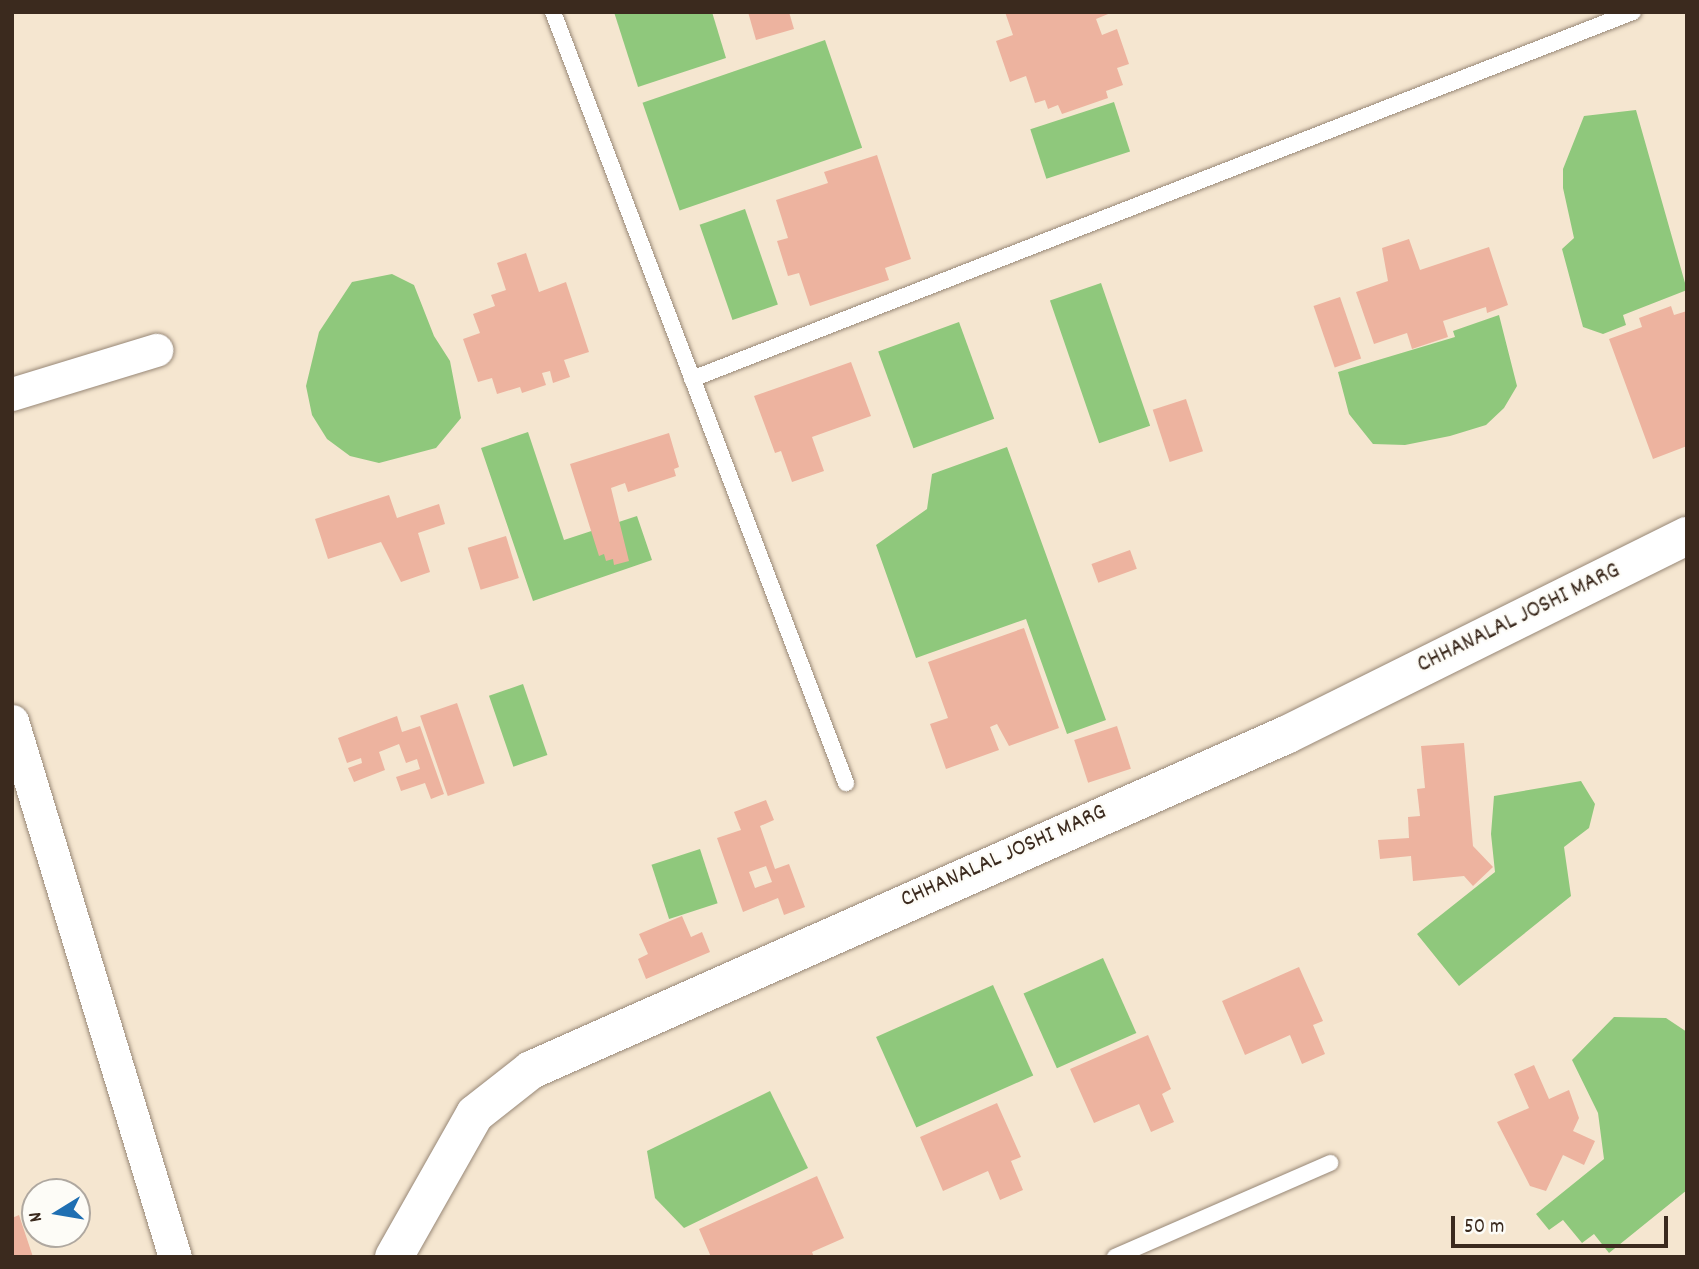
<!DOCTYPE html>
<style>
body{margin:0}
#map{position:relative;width:1699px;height:1269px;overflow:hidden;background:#f5e6d0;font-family:Dekko,sans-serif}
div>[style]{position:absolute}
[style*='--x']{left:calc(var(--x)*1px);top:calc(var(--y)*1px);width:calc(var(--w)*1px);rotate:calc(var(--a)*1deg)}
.green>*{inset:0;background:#8fc87c;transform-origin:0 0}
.building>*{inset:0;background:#edb39f;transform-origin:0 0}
.roads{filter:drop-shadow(0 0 2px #988877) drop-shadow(0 0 2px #988877)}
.lane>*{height:16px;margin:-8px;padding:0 8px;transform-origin:8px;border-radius:8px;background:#fff}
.street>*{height:33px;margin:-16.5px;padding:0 16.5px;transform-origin:16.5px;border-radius:16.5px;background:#fff}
.secondary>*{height:38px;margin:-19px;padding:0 19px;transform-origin:19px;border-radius:19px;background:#fff}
span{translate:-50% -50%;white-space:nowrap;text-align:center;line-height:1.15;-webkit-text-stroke:5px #fdfcf7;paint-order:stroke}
.street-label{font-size:24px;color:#3b2a1e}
.frame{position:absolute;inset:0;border:14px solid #3b2a1e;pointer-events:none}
.north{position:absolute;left:21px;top:1178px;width:70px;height:70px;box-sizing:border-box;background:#fdfcf7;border:2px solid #afa8a0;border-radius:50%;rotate:259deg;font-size:19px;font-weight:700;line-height:28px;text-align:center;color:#3b2a1e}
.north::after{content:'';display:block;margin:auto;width:24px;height:32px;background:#1f6fb2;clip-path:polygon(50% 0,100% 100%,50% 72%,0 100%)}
.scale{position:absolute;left:1451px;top:1216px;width:217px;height:32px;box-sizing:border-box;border:4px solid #3b2a1e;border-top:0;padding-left:9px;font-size:21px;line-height:24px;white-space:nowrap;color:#3b2a1e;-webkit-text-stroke:5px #fdfcf7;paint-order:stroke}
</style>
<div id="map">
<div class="green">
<div style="clip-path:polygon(614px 12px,712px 12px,726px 58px,638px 87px)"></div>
<div style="left:825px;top:40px;width:114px;height:193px;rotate:71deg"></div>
<div style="left:1114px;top:102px;width:52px;height:88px;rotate:72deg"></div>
<div style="clip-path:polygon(1636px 110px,1687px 290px,1623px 315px,1626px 325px,1603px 334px,1583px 327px,1562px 249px,1574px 238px,1563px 188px,1563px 169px,1584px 116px)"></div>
<div style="left:745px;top:209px;width:101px;height:48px;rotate:71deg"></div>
<div style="clip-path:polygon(392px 274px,414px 285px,434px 336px,450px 361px,461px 418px,436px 448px,379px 463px,350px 456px,327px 439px,312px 415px,306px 386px,319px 332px,352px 282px)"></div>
<div style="left:1101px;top:283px;width:151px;height:54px;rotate:71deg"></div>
<div style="clip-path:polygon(1499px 315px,1517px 386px,1504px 408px,1486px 425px,1450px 436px,1405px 445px,1373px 444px,1349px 414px,1338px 372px,1455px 337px,1453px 331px)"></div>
<div style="left:959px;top:322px;width:103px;height:86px;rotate:70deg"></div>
<div style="clip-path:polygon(528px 432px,564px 540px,637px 516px,652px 560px,533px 601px,481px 448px)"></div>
<div style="clip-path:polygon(1007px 447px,1106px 720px,1067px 734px,1026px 619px,916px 658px,876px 545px,927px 509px,932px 474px)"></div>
<div style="left:523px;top:684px;width:75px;height:36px;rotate:71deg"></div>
<div style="clip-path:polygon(1581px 781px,1595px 804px,1589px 828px,1564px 847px,1571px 896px,1459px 986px,1417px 934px,1495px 872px,1491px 834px,1494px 796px)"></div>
<div style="left:700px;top:849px;width:57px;height:51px;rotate:72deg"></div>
<div style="left:1103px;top:958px;width:82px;height:87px;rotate:66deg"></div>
<div style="left:993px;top:985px;width:99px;height:128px;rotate:66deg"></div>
<div style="clip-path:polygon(1614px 1017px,1666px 1018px,1687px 1032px,1687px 1190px,1609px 1253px,1594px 1234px,1582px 1243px,1563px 1220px,1549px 1230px,1536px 1214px,1604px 1159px,1598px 1113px,1572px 1060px)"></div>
<div style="clip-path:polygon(770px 1091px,808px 1168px,684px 1228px,655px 1198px,647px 1151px)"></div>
</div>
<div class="building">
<div style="clip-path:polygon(748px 12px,789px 12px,794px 29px,756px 40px)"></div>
<div style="clip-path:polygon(1005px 12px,1113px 12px,1096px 19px,1102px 35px,1117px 29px,1129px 64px,1117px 68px,1123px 85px,1106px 91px,1108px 98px,1062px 114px,1058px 105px,1048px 109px,1045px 100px,1035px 103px,1026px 76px,1010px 82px,996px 41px,1013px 35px)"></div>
<div style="clip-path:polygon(877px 155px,911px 259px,885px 268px,889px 280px,810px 306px,799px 273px,788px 276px,777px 241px,788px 238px,776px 200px,828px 183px,824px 172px)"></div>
<div style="clip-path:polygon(1409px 239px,1420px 270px,1489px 247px,1508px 305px,1487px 313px,1486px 307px,1443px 321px,1448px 337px,1412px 349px,1407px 333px,1374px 344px,1356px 292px,1388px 281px,1382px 248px)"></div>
<div style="clip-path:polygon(526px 253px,539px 292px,566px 282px,589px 352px,564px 360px,570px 377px,553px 383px,550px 371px,542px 373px,546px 385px,522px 393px,520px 387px,497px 394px,492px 378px,478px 382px,463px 339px,480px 333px,473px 314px,495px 306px,491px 295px,506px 290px,497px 263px)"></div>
<div style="left:1340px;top:297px;width:65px;height:28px;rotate:71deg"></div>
<div style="clip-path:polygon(1671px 306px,1674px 315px,1687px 311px,1687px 446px,1653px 459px,1609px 339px,1642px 327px,1639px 318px)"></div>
<div style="clip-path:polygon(851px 362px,871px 416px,812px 437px,824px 471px,792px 482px,781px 451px,775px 453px,754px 396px)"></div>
<div style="left:1186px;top:399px;width:55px;height:35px;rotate:72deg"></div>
<div style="clip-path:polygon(669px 433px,679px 467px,674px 469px,676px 476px,628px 492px,625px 483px,611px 488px,629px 561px,614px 565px,613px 559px,606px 561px,604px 554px,599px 556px,570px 464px)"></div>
<div style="clip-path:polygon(389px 495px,397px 518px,439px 504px,445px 524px,418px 533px,430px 572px,401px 582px,381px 542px,328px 559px,315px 519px)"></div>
<div style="left:506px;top:536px;width:44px;height:40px;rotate:73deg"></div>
<div style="left:1130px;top:550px;width:20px;height:41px;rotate:70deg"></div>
<div style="clip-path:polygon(1024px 628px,1059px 728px,1009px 746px,997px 724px,990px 727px,999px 750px,946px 769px,930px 724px,948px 718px,928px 662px)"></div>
<div style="left:457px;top:703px;width:85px;height:39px;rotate:71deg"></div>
<div style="clip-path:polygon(397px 716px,402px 732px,420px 726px,444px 794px,431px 799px,425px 783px,401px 791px,396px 777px,420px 769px,417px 759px,406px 763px,399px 744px,379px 752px,385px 770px,354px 782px,348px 768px,362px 763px,361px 758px,347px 763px,338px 738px)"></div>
<div style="left:1117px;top:726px;width:45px;height:45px;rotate:72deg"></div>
<div style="clip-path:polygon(1464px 743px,1473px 846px,1493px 867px,1473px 886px,1464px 876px,1413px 881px,1411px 856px,1380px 859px,1378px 840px,1409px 838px,1408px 817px,1420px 816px,1417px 789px,1425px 788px,1421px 746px)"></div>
<div style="clip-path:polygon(evenodd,766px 800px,774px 820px,760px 826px,775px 869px,789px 864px,805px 907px,784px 915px,778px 898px,743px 912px,717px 838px,741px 830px,734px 812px,766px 800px,766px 866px,772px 882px,755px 888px,749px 872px,766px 866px)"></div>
<div style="clip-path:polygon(682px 916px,691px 937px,702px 932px,710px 952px,646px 979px,638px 959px,648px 954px,639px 934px)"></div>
<div style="clip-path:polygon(1299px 967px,1323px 1021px,1313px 1025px,1325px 1054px,1302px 1064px,1290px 1035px,1245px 1055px,1222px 1001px)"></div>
<div style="clip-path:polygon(1148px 1035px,1171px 1089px,1162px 1094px,1174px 1122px,1151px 1132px,1139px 1104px,1094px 1123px,1070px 1069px)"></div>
<div style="clip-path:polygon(1534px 1065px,1549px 1099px,1569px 1090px,1579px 1118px,1573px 1131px,1595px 1141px,1584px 1165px,1563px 1155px,1546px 1191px,1530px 1186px,1497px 1122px,1529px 1108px,1514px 1074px)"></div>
<div style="clip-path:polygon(997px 1103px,1021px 1157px,1011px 1161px,1023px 1190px,1000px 1200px,988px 1171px,943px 1191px,920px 1137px)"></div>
<div style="clip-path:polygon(817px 1176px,844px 1238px,812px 1252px,814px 1257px,711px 1257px,699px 1229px)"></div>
<div style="clip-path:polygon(19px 1215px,33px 1257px,12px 1257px,12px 1218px)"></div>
</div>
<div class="roads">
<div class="lane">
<div style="--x:553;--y:12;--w:825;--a:69.19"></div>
<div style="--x:692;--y:379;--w:1010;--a:-21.31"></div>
<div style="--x:1115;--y:1257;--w:235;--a:-23.6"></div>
</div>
<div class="street">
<div style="--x:12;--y:394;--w:151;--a:-17"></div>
<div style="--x:12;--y:721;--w:560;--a:73.09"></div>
</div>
<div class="secondary">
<div style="--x:394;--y:1257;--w:164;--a:-60.5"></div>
<div style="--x:475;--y:1114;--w:71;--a:-38.2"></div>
<div style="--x:531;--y:1070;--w:826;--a:-23.93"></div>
<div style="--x:1286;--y:735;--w:448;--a:-26.4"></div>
</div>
</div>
<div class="street-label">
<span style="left:1519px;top:619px;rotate:-26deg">CHHANALAL JOSHI MARG</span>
<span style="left:1004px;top:857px;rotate:-24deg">CHHANALAL JOSHI MARG</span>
</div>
<div class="frame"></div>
<div class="north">N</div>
<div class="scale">50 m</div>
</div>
